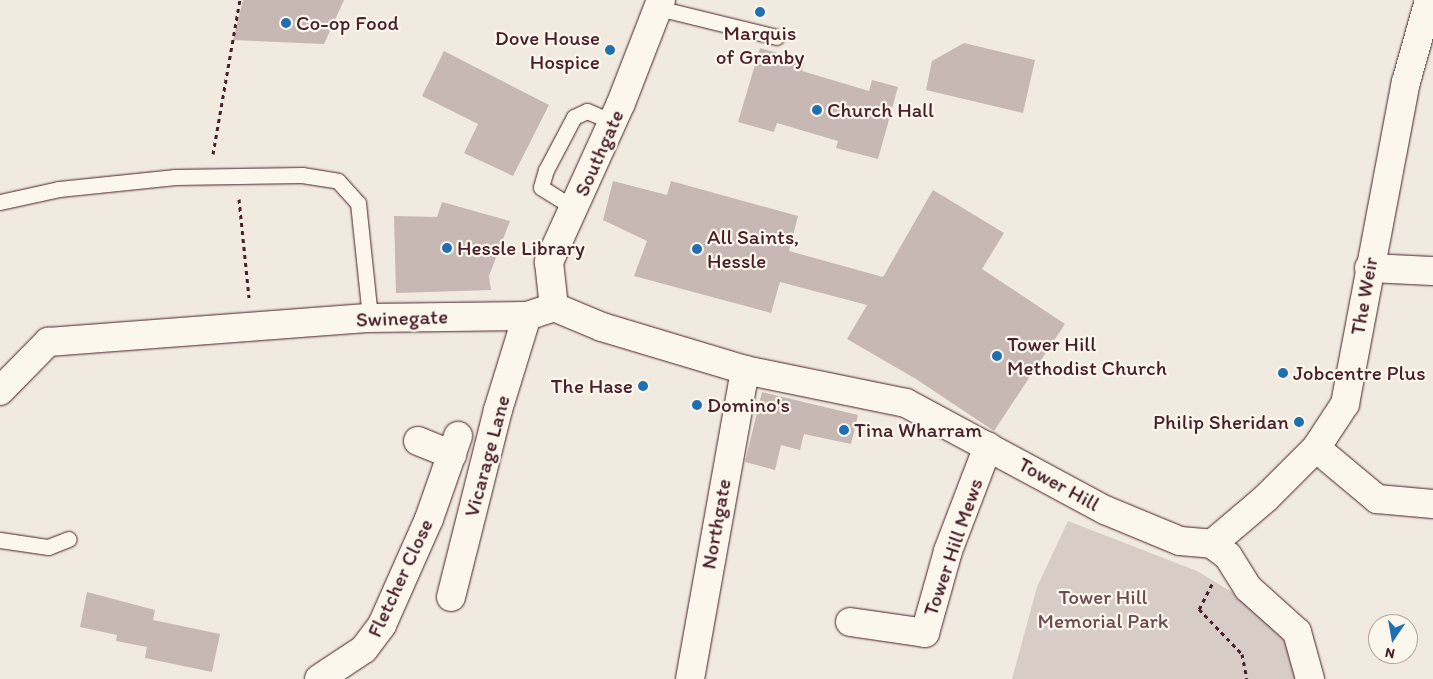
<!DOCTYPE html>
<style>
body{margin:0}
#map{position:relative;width:1433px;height:679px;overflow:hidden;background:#f0eae0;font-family:Itim,sans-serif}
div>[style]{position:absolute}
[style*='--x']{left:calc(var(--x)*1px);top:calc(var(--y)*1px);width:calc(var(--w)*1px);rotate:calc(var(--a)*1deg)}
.green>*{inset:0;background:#d8ccc6}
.building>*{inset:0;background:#c8b8b3}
.path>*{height:3px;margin-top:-1.5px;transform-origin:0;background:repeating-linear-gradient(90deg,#4a1f2b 0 4px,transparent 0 8px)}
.roads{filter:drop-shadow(0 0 1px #4a1f2b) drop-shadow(0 0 1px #4a1f2b)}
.lane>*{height:15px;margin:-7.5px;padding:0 7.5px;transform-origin:7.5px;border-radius:7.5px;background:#fbf7ec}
.street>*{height:28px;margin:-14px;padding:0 14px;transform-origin:14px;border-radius:14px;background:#fbf7ec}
.secondary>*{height:28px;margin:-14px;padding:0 14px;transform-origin:14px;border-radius:14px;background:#fbf7ec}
.dots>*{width:14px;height:14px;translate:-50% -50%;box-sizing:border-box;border:2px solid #fbf7ec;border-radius:50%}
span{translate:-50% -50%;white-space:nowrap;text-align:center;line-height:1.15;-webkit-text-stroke:4.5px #fbf7ec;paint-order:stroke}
.poi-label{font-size:21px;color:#4a1f2b}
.left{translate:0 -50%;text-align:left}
.right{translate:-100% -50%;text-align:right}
.street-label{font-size:21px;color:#4a1f2b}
.park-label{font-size:21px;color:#6e4a52}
.north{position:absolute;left:1368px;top:614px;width:50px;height:50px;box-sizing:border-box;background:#fbf7ec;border:1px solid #b4a19f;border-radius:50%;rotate:192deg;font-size:14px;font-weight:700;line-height:20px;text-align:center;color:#4a1f2b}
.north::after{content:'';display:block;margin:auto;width:18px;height:22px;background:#1f6fb2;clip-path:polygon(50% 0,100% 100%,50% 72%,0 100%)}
</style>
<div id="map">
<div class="green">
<div style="clip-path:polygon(1068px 521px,1197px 571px,1230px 591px,1276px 628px,1295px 658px,1295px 679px,1012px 679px,1037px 587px)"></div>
</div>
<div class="building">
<div style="clip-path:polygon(243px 0,344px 0,324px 44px,233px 40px)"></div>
<div style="clip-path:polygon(964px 43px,1035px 60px,1023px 113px,926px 90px,932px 61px)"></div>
<div style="clip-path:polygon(760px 48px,805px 61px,802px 71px,869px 91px,872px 80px,898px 87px,878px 159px,836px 148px,838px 141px,777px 123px,774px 132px,738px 122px)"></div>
<div style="clip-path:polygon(444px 51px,549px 105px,513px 176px,464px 153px,478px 124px,422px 96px)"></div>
<div style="clip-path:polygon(613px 181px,667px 195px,671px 181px,798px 216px,789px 251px,883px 277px,933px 190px,1004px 233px,982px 269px,1065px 324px,994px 431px,916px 379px,847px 339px,867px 305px,780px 282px,771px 313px,634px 276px,647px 241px,603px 220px)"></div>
<div style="clip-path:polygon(442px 202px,510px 221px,489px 276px,491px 290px,396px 293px,394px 216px,437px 217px)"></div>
<div style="clip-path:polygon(762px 392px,858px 415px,851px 444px,804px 434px,800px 450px,781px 445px,775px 470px,745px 462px)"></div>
<div style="clip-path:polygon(87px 592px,155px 610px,153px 620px,220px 634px,212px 672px,145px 658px,147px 647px,116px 641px,117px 635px,80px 627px)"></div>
</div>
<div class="path">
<div style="--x:213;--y:154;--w:156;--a:-80.1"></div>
<div style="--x:239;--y:199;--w:99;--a:84.2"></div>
<div style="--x:1212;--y:584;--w:28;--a:117"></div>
<div style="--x:1199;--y:609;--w:62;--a:46.3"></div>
<div style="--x:1242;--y:654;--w:25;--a:79"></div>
</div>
<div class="roads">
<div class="lane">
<div style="--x:658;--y:8;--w:122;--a:13.7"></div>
<div style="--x:0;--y:202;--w:60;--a:-12.4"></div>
<div style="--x:59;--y:189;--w:117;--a:-5.9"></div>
<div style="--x:175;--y:177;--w:127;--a:-0.9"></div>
<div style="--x:302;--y:175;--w:36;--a:9"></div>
<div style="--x:338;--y:181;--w:30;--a:48"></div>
<div style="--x:358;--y:203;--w:116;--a:84"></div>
<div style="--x:574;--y:208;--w:39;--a:-148"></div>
<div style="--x:541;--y:187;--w:18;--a:-74"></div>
<div style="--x:546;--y:170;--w:60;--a:-62.2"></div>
<div style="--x:574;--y:117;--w:14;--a:-25"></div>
<div style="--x:587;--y:111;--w:28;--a:23"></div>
<div style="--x:0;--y:540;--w:49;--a:8.3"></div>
<div style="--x:48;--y:547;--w:22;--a:-21"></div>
</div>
<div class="street">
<div style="--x:1369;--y:268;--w:64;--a:2.7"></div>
<div style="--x:0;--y:391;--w:69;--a:-45.6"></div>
<div style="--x:48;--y:342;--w:323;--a:-4.3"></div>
<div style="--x:370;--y:318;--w:157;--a:-0.7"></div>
<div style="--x:527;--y:316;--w:28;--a:-18"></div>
<div style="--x:418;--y:441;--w:37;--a:22"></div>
<div style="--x:1316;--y:448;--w:80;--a:39.9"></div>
<div style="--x:1377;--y:499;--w:56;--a:5.1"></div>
<div style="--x:1212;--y:544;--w:20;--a:37"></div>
<div style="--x:1228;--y:556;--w:38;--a:58"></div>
<div style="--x:1248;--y:588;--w:66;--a:41.9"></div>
<div style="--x:1297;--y:632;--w:49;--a:74.5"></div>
<div style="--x:451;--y:597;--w:193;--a:-75.9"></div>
<div style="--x:498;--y:410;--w:98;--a:-72.9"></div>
<div style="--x:850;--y:622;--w:76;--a:8.3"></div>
<div style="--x:925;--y:633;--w:85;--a:-74.3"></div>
<div style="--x:948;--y:551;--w:112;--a:-69.1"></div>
<div style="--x:319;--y:679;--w:54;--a:-33.7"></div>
<div style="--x:364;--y:649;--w:30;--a:-53"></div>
<div style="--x:382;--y:625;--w:116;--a:-66.1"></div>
<div style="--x:429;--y:519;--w:88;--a:-70.7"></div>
</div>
<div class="secondary">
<div style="--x:661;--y:0;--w:110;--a:111.2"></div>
<div style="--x:621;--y:103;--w:175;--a:114.4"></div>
<div style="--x:549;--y:262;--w:45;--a:83.7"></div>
<div style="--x:554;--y:307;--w:52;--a:22.6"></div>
<div style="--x:602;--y:327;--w:149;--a:16.7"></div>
<div style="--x:745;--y:370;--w:164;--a:11.6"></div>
<div style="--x:906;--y:403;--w:226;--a:28.3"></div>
<div style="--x:1105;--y:510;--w:81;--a:22.5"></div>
<div style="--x:1180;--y:541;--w:32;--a:5"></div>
<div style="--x:1212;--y:544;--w:71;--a:-40.4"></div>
<div style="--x:1266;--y:498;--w:71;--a:-45"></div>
<div style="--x:1316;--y:448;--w:53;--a:-56.6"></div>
<div style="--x:1345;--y:404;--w:328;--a:-79.3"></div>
<div style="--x:1406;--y:82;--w:85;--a:-74.3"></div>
<div style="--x:690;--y:679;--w:314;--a:-79.9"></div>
</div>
</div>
<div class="dots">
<div style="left:760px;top:12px;background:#1f6fb2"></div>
<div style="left:286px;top:23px;background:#1f6fb2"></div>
<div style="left:610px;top:50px;background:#1f6fb2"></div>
<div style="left:817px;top:110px;background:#1f6fb2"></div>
<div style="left:447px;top:248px;background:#1f6fb2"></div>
<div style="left:697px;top:249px;background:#1f6fb2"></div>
<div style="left:997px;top:356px;background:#1f6fb2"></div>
<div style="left:1283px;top:373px;background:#1f6fb2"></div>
<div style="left:643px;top:386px;background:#1f6fb2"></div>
<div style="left:697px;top:405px;background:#1f6fb2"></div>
<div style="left:1299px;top:422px;background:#1f6fb2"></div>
<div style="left:844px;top:430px;background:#1f6fb2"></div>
</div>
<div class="poi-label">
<span class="left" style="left:296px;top:23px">Co-op Food</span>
<span style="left:760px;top:45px">Marquis<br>of Granby</span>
<span class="right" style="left:600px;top:50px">Dove House<br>Hospice</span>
<span class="left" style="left:827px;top:110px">Church Hall</span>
<span class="left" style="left:707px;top:249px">All Saints,<br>Hessle</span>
<span class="left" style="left:457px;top:248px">Hessle Library</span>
<span class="left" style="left:1007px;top:356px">Tower Hill<br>Methodist Church</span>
<span class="left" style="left:1293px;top:373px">Jobcentre Plus</span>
<span class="right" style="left:633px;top:386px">The Hase</span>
<span class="left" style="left:707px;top:405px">Domino's</span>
<span class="right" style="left:1289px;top:422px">Philip Sheridan</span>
<span class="left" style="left:854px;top:430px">Tina Wharram</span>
</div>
<div class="street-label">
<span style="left:599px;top:153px;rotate:-66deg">Southgate</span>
<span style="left:1364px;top:296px;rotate:-80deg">The Weir</span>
<span style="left:402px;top:318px;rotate:-2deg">Swinegate</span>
<span style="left:487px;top:456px;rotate:-75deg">Vicarage Lane</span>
<span style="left:1059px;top:484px;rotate:29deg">Tower Hill</span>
<span style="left:716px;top:524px;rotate:-80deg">Northgate</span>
<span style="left:953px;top:547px;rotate:-71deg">Tower Hill Mews</span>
<span style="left:400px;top:578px;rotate:-65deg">Fletcher Close</span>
</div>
<div class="park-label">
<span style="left:1103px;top:609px">Tower Hill<br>Memorial Park</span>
</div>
<div class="north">N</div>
</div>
